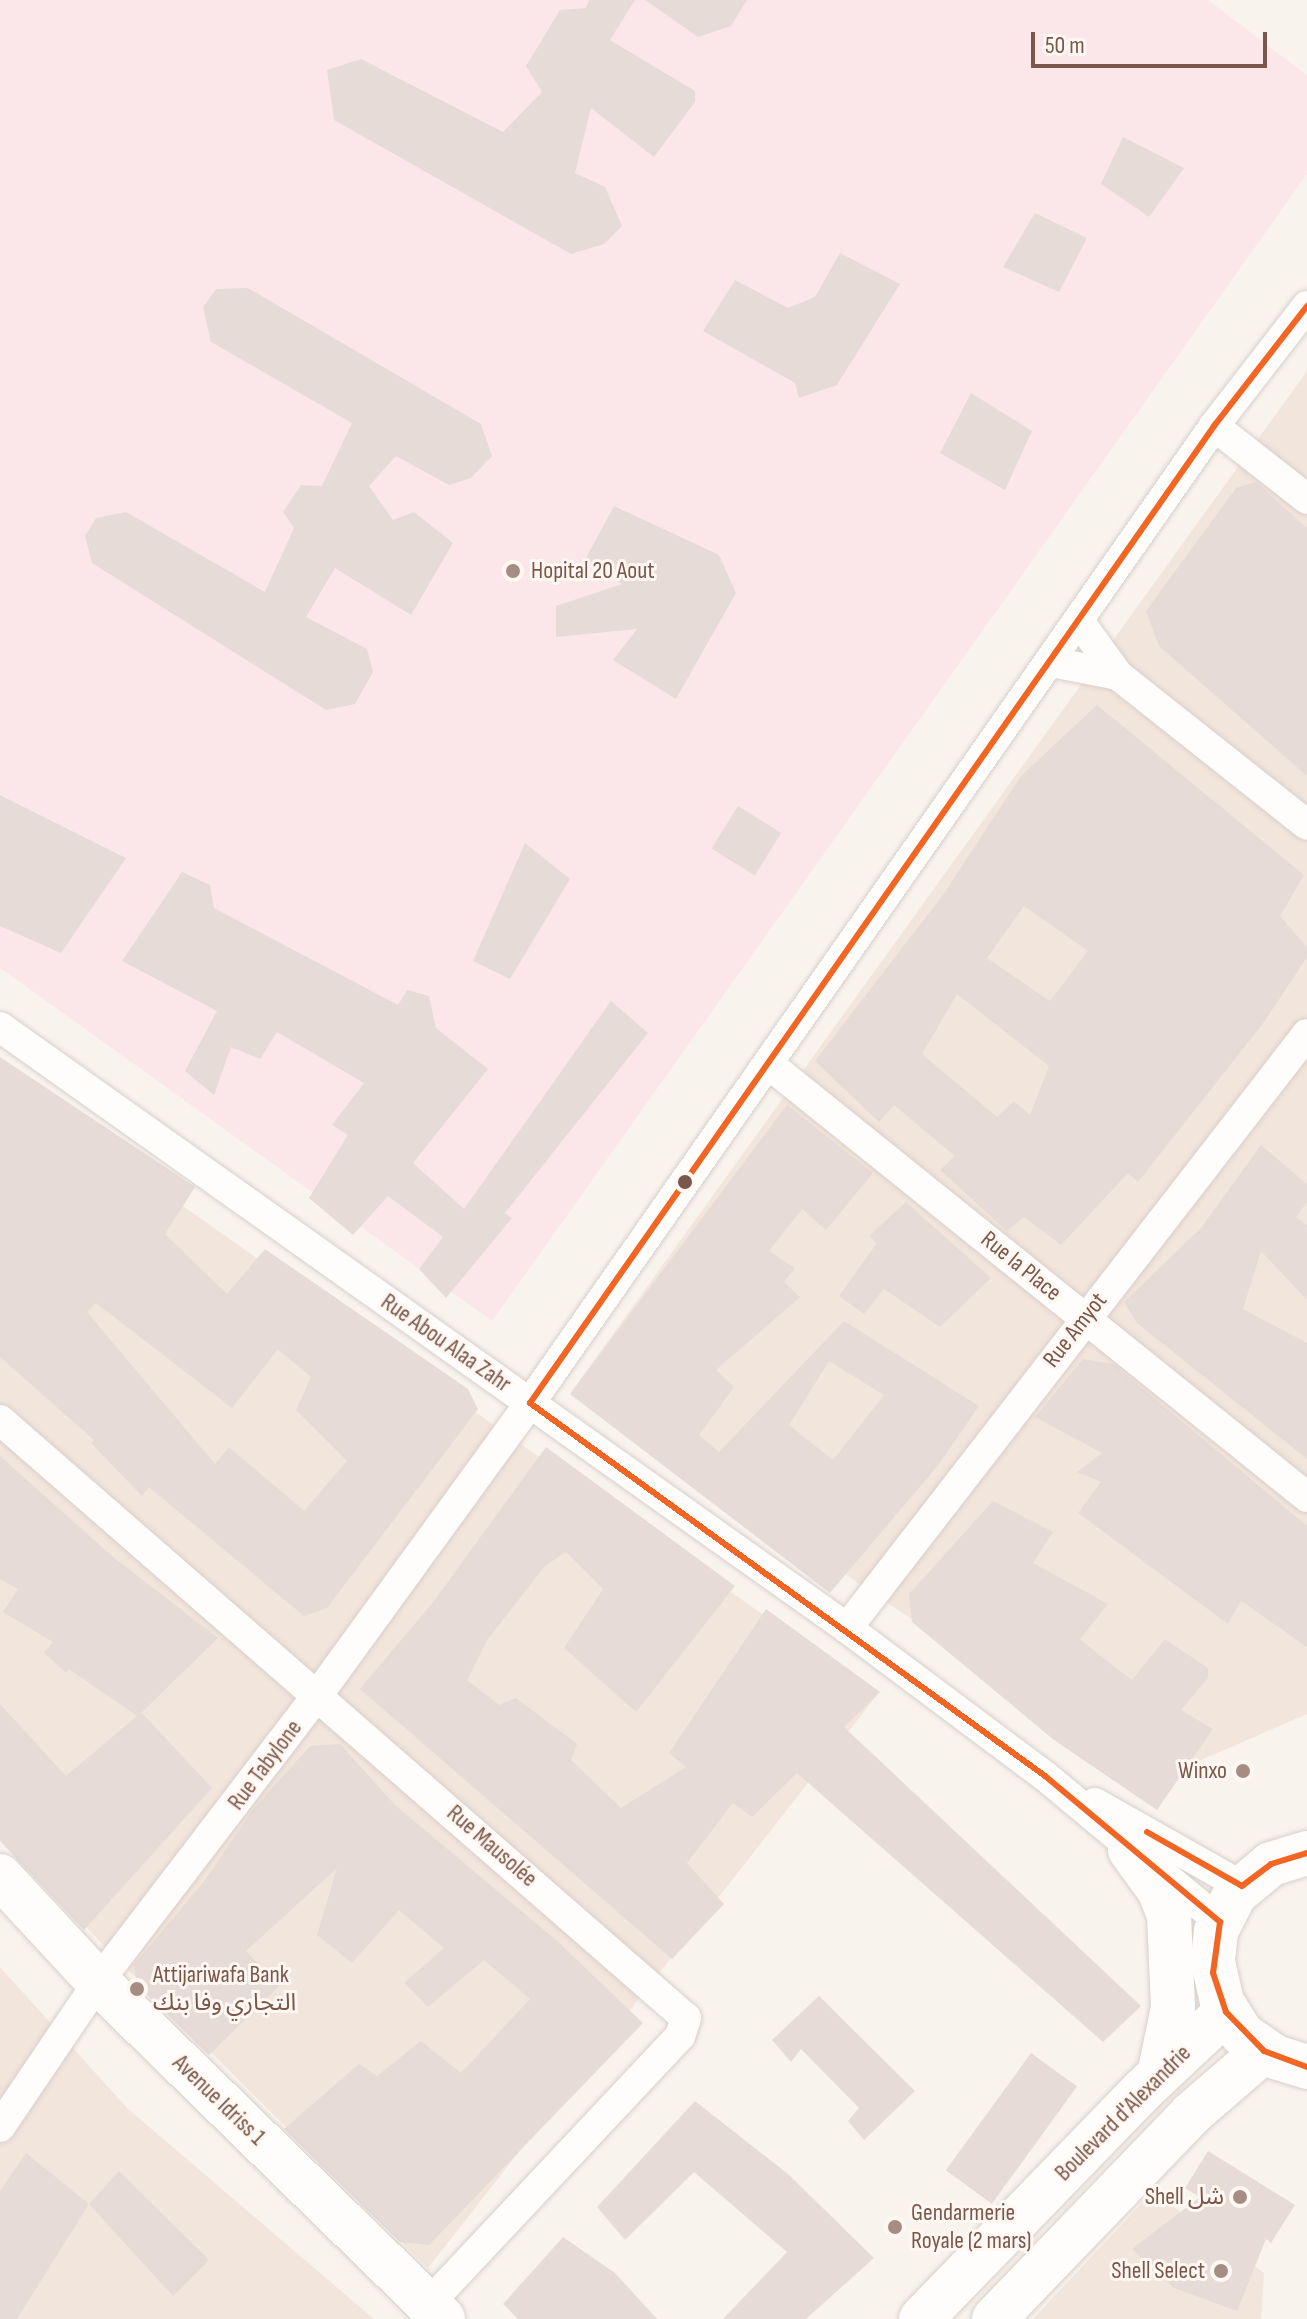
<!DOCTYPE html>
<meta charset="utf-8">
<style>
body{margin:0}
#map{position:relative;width:1307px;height:2319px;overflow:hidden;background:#f9f3ee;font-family:"Sofia Sans Condensed","Noto Sans Arabic",sans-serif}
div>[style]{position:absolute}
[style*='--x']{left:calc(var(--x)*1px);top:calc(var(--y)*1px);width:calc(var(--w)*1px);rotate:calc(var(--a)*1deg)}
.residential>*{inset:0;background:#f2e5dc}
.medical>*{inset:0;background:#fbe7e9}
.building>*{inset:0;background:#e6dbd6;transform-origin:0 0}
.roads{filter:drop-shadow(0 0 2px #d8cfca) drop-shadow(0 0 2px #d8cfca)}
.street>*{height:30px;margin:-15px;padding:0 15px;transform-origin:15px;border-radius:15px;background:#fefdfc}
.secondary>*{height:44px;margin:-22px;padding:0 22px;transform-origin:22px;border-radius:22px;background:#fefdfc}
.bus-1>*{height:6px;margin:-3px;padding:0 3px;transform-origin:3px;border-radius:3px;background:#f26522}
.dots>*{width:22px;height:22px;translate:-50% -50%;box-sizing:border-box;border:4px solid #fff8f2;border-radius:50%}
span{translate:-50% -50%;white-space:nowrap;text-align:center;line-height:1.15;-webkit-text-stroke:6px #fff8f2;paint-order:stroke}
.poi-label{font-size:24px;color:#7a564b}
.left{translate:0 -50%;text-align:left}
.right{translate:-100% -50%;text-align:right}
.street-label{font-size:24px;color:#7a564b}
.scale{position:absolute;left:1031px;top:32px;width:236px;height:36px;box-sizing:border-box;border:4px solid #7a564b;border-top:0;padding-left:10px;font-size:24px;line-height:28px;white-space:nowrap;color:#7a564b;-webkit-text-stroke:6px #fff8f2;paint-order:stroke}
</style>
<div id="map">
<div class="residential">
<div style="clip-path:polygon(1307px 371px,1307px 1714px,1153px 1781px,572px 1391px)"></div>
<div style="clip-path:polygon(0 1077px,877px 1695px,428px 2268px,103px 1945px,0 1832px)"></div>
<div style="clip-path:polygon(0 1967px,127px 2108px,374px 2319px,0 2319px)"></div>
<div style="clip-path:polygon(1144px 2201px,1174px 2207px,1264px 2273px,1261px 2319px,1033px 2319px)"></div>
</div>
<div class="medical">
<div style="clip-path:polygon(0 0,1208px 0,1307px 75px,1307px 174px,492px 1321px,0 968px)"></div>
</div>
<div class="building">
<div style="clip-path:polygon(589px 0,635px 0,610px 40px,695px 91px,695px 102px,654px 157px,591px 108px,575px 173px,605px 187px,622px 226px,604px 244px,571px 254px,334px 120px,327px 70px,361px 59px,503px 132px,542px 92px,526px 66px,560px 10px,586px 8px)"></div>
<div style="clip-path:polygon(645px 0,747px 0,731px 26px,698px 37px)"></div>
<div style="clip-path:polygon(1123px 137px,1184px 168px,1149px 217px,1101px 184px)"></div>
<div style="clip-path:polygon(1035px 213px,1087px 238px,1059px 292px,1003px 267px)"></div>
<div style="clip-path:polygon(840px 253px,900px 284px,837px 385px,799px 398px,795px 383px,703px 331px,735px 280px,788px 308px,815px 297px)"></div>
<div style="clip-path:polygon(248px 288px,481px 424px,492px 456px,471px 478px,449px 485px,396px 456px,369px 486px,393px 520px,414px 512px,453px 543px,411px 615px,335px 568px,306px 617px,367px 649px,373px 672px,355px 704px,326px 710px,92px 563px,85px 536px,96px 518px,126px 512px,265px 592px,294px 528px,283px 512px,301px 485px,322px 486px,352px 423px,211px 342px,203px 307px,216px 289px)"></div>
<div style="clip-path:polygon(971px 393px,1032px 431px,1005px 490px,940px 453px)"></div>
<div style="clip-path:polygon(1256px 482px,1307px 528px,1307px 776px,1159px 646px,1146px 611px,1236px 488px)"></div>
<div style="clip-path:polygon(614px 506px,719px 555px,736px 593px,676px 699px,613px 660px,637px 629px,556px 637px,556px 606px,622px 584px,586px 558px)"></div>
<div style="clip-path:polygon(evenodd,1097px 705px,1304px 875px,1280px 916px,1307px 947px,1307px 957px,1264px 1022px,1138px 1182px,1128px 1173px,1061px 1245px,1024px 1217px,1007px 1231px,940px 1170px,955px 1156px,894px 1105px,879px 1122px,815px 1061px,943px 895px,1021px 776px,1097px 705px,1024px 906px,1088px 951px,1050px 1001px,987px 958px,1024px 906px,1097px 705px,957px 994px,1049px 1066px,1030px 1115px,1014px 1101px,997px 1117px,922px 1054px,957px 994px)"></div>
<div style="clip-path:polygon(0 795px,126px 858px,61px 953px,0 926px)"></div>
<div style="left:738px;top:806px;width:51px;height:50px;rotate:32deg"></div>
<div style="clip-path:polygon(525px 843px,570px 879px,510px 979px,473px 961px)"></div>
<div style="clip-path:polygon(182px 872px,210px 885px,214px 908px,398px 1005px,407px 990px,429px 996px,436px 1028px,488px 1069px,413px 1163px,464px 1209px,611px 1001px,648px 1033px,505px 1213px,512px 1218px,446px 1298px,419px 1269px,443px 1237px,388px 1196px,353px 1235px,309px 1198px,348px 1135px,332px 1125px,364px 1083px,277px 1032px,260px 1059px,231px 1047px,214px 1095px,185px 1071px,217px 1011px,122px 961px)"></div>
<div style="clip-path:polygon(evenodd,0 1057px,195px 1187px,165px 1234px,227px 1294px,265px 1249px,468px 1389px,478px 1409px,327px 1608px,304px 1616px,149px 1487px,142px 1496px,91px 1443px,94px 1440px,0 1357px,0 1057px,96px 1303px,232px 1408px,278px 1349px,311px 1377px,296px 1410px,347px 1461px,304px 1511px,229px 1447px,215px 1464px,87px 1312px,96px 1303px)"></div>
<div style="clip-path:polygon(evenodd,787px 1105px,873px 1173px,826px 1230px,802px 1209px,769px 1251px,795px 1268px,784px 1282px,800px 1297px,716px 1370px,734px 1387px,699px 1435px,719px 1452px,844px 1321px,979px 1406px,939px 1464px,830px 1593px,570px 1394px,787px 1105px,829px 1361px,884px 1395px,833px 1460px,789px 1425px,829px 1361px)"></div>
<div style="clip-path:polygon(1261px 1145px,1307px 1184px,1307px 1202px,1296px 1217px,1307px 1225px,1307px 1300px,1261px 1251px,1243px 1309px,1307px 1343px,1307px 1459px,1137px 1323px,1124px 1302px,1201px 1228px)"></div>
<div style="clip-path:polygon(906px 1202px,991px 1278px,940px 1327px,884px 1289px,864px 1314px,839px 1296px,877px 1243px,869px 1236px)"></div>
<div style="clip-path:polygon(1083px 1359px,1113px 1364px,1307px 1526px,1307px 1647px,1241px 1601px,1228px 1624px,1078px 1513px,1101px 1482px,1077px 1472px,1102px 1453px,1035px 1417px)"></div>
<div style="clip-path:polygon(546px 1447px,735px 1586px,636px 1712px,564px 1648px,603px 1589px,566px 1552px,545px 1566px,487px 1640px,467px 1680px,499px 1705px,516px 1698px,577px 1744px,571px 1760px,621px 1808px,686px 1767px,669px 1753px,766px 1609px,880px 1692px,844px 1727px,1141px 2006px,1103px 2042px,797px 1773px,752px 1817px,733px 1803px,687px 1863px,724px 1904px,672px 1959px,360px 1689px,434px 1601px)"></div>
<div style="clip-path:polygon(0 1456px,113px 1557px,218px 1638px,138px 1716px,142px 1713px,212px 1788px,84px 1930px,0 1841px,0 1704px,66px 1776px,137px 1716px,69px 1669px,66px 1673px,44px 1653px,53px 1642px,3px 1612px,18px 1589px,0 1579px)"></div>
<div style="clip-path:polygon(993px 1501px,1053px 1532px,1033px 1563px,1108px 1604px,1080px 1639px,1108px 1662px,1132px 1680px,1165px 1639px,1208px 1668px,1208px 1678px,1181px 1710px,1213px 1729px,1157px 1810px,1054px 1740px,912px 1622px,909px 1594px)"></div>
<div style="clip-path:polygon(340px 1744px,395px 1805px,556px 1940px,643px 2023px,429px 2245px,400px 2242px,284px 2129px,359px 2064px,377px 2076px,421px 2041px,461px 2073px,530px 1999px,484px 1960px,428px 2007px,404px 1983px,444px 1948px,399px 1910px,352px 1963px,317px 1935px,337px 1868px,246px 1951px,279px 1986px,209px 2055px,137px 1985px,134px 1965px,205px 1880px,254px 1808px,310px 1746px)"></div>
<div style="clip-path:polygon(819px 1996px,915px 2091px,864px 2140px,848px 2121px,859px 2108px,801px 2049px,791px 2062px,772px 2040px)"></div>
<div style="left:1031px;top:2053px;width:57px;height:145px;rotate:36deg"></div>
<div style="clip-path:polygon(695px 2101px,788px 2174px,874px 2258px,806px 2319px,723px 2319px,787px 2252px,694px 2172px,625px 2240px,597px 2207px)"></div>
<div style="clip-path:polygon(1208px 2151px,1295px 2205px,1271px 2243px,1266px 2239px,1237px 2311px,1174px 2288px,1132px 2249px,1200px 2197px,1185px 2188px)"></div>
<div style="clip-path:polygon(26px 2153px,89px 2204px,17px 2319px,0 2319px,0 2191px)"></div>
<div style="clip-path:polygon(119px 2171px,209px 2260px,173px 2296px,89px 2204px)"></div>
<div style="clip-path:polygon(563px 2237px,615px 2273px,657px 2319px,518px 2319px,503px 2304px)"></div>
</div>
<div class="roads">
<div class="street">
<div style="--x:1214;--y:426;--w:118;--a:38.1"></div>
<div style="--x:1079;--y:621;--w:67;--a:54.2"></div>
<div style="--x:1118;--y:675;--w:241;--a:38.4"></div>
<div style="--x:1051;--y:662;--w:68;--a:11"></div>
<div style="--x:0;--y:1027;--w:1039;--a:35.36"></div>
<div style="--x:847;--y:1628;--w:247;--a:36.8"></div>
<div style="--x:1045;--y:1776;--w:228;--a:39.8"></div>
<div style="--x:771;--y:1066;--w:688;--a:38.8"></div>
<div style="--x:0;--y:1420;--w:910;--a:41.08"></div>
<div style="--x:686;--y:2018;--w:19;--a:108"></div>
<div style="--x:680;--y:2036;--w:369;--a:133.2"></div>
<div style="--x:847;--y:1628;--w:751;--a:-52.25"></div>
<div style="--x:1095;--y:1803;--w:169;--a:29.5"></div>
<div style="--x:0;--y:2127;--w:175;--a:-55.9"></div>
<div style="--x:98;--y:1982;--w:360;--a:-52.6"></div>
<div style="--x:317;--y:1696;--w:362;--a:-54"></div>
<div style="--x:530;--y:1403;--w:1193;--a:-55"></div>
<div style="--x:1214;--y:426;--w:152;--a:-52.2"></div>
</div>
<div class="secondary">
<div style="--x:1130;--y:1850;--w:49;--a:54.1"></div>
<div style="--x:1159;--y:1890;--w:27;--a:68"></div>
<div style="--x:1169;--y:1915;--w:93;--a:87.5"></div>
<div style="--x:1173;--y:2008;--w:68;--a:101.8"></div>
<div style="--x:1307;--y:1853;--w:38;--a:163"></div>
<div style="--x:1271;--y:1864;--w:47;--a:140.2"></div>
<div style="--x:1235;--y:1894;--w:42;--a:117.2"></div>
<div style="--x:1216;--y:1931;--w:31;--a:96"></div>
<div style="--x:1213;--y:1962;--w:41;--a:77.3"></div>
<div style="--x:1222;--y:2002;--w:38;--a:58"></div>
<div style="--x:1242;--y:2034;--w:40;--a:34.9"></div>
<div style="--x:1275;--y:2057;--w:34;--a:17"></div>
<div style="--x:0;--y:1876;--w:144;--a:47.2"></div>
<div style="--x:98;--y:1982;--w:482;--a:44.3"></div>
<div style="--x:921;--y:2319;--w:319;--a:-45.9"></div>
<div style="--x:1143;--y:2090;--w:114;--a:-43.2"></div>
<div style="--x:994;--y:2319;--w:284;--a:-46.1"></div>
<div style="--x:1191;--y:2114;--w:96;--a:-40.8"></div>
</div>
</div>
<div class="bus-1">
<div style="--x:530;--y:1403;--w:1193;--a:-55"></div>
<div style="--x:1214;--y:426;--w:152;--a:-52.2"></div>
<div style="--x:530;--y:1403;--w:636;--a:35.91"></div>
<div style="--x:1045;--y:1776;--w:228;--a:39.8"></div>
<div style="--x:1220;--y:1922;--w:51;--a:97.8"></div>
<div style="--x:1213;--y:1973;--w:41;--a:71.6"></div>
<div style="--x:1226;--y:2012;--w:54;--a:45.7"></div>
<div style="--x:1264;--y:2051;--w:46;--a:20.4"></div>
<div style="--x:1147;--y:1832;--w:109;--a:29.6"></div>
<div style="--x:1242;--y:1886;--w:36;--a:-37"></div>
<div style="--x:1271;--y:1864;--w:38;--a:-17"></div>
</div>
<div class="dots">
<div style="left:513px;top:571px;background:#a68d84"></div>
<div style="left:685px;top:1182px;background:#7a564b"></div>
<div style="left:1243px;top:1771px;background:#a68d84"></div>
<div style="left:137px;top:1989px;background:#a68d84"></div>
<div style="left:1240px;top:2197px;background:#a68d84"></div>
<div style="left:895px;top:2227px;background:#a68d84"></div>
<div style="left:1221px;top:2271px;background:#a68d84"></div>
</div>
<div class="poi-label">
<span class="left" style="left:531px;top:571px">Hopital 20 Aout</span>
<span class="right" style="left:1227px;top:1771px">Winxo</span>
<span class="left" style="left:153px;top:1989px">Attijariwafa Bank<br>التجاري وفا بنك</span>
<span class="right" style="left:1224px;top:2197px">Shell شل</span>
<span class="left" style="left:911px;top:2227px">Gendarmerie<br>Royale (2 mars)</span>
<span class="right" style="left:1205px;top:2271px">Shell Select</span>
</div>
<div class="street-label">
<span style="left:1021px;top:1266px;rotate:39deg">Rue la Place</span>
<span style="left:1075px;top:1330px;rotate:-52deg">Rue Amyot</span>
<span style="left:446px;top:1343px;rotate:35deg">Rue Abou Alaa Zahr</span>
<span style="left:265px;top:1765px;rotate:-53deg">Rue Tabylone</span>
<span style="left:492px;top:1846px;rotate:41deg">Rue Mausolée</span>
<span style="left:219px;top:2100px;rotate:44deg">Avenue Idriss 1</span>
<span style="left:1123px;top:2113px;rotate:-45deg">Boulevard d'Alexandrie</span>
</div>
<div class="scale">50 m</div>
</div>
